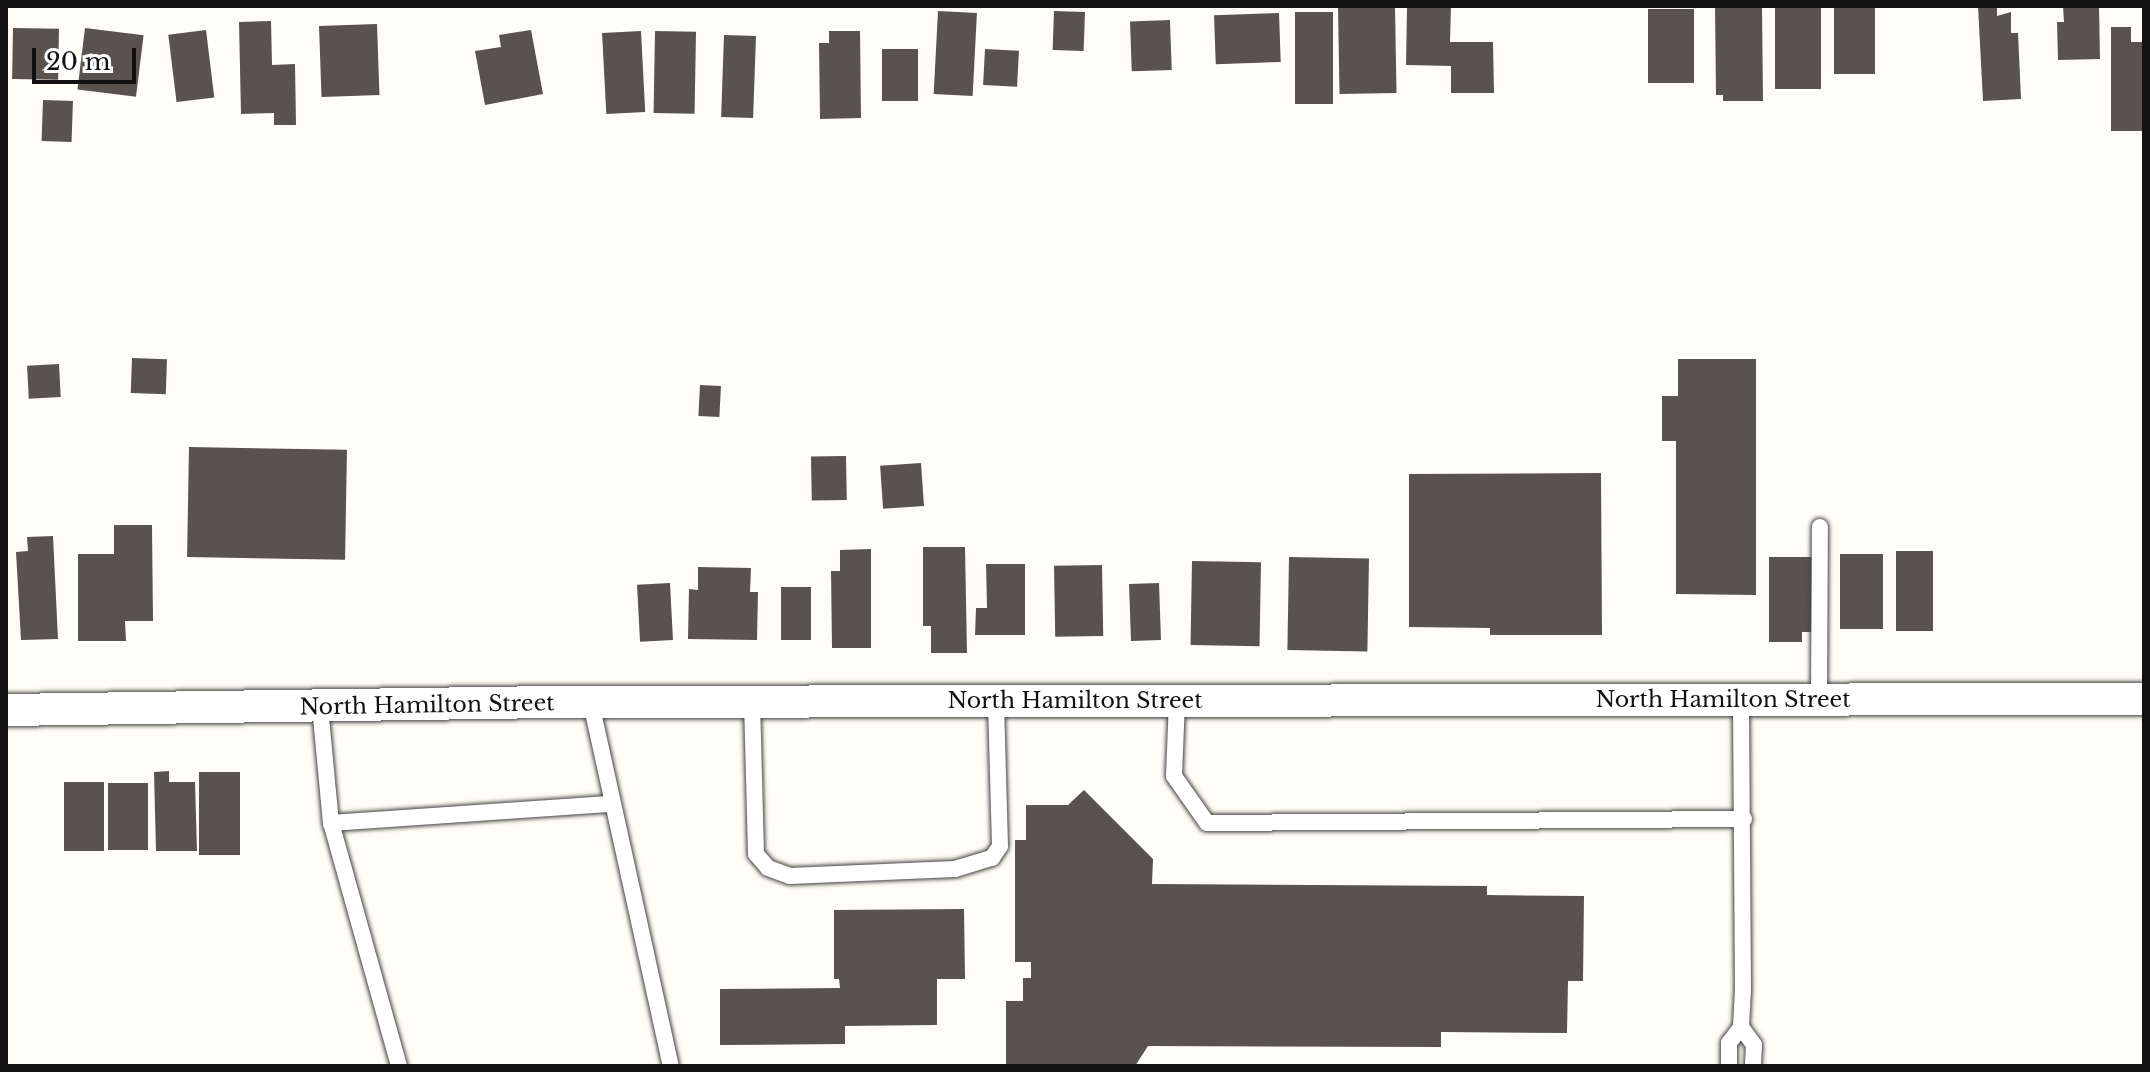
<!DOCTYPE html>
<style>
body{margin:0}
#map{position:relative;width:2150px;height:1072px;overflow:hidden;background:#fffdf5;font-family:"Libre Baskerville",serif}
div>[style]{position:absolute}
[style*='--x']{left:calc(var(--x)*1px);top:calc(var(--y)*1px);width:calc(var(--w)*1px);rotate:calc(var(--a)*1deg)}
.building>*{inset:0;background:#5a524d;transform-origin:0 0}
.roads{filter:drop-shadow(0 0 2px #444) drop-shadow(0 0 2px #444)}
.service>*{height:16px;margin:-8px;padding:0 8px;transform-origin:8px;border-radius:8px;background:#fff}
.minor>*{height:32px;margin:-16px;padding:0 16px;transform-origin:16px;border-radius:16px;background:#fff}
span{translate:-50% -50%;white-space:nowrap;text-align:center;line-height:1.15;-webkit-text-stroke:8px #fff;paint-order:stroke}
.street-label{font-size:22px;color:#111}
.frame{position:absolute;inset:0;border:8px solid #111;pointer-events:none}
.scale{position:absolute;left:32px;top:48px;width:104px;height:36px;box-sizing:border-box;border:4px solid #111;border-top:0;padding-left:10px;font-size:24px;line-height:28px;white-space:nowrap;color:#111;-webkit-text-stroke:6px #fff;paint-order:stroke}
</style>
<div id="map">
<div class="building">
<div style="clip-path:polygon(1407px 6px,1451px 6px,1450px 42px,1493px 42px,1494px 93px,1451px 93px,1451px 66px,1406px 65px)"></div>
<div style="clip-path:polygon(1715px 6px,1762px 6px,1763px 101px,1723px 101px,1723px 95px,1716px 95px)"></div>
<div style="left:1775px;top:6px;width:46px;height:83px"></div>
<div style="left:1834px;top:6px;width:41px;height:68px"></div>
<div style="clip-path:polygon(1978px 6px,1997px 6px,1997px 16px,2011px 12px,2011px 33px,2018px 33px,2021px 99px,1983px 101px)"></div>
<div style="clip-path:polygon(2063px 6px,2099px 6px,2100px 59px,2058px 60px,2057px 22px,2064px 22px)"></div>
<div style="left:1395px;top:7px;width:86px;height:57px;rotate:89deg"></div>
<div style="left:1648px;top:9px;width:46px;height:74px"></div>
<div style="left:938px;top:11px;width:39px;height:83px;rotate:3deg"></div>
<div style="left:1054px;top:11px;width:31px;height:39px;rotate:2deg"></div>
<div style="left:1295px;top:12px;width:38px;height:92px"></div>
<div style="left:1279px;top:13px;width:49px;height:65px;rotate:88deg"></div>
<div style="left:1170px;top:20px;width:50px;height:40px;rotate:88deg"></div>
<div style="clip-path:polygon(271px 21px,272px 65px,295px 64px,296px 125px,274px 125px,274px 113px,241px 114px,239px 22px)"></div>
<div style="left:377px;top:24px;width:71px;height:58px;rotate:88deg"></div>
<div style="clip-path:polygon(2111px 27px,2131px 27px,2131px 42px,2144px 42px,2144px 131px,2111px 131px)"></div>
<div style="left:13px;top:28px;width:46px;height:51px;rotate:1deg"></div>
<div style="left:85px;top:28px;width:59px;height:62px;rotate:7deg"></div>
<div style="left:206px;top:30px;width:68px;height:38px;rotate:83deg"></div>
<div style="clip-path:polygon(531px 30px,543px 94px,485px 105px,475px 51px,501px 47px,499px 35px)"></div>
<div style="left:641px;top:31px;width:81px;height:39px;rotate:87deg"></div>
<div style="left:655px;top:31px;width:41px;height:82px;rotate:1deg"></div>
<div style="clip-path:polygon(829px 31px,860px 31px,861px 118px,820px 119px,819px 43px,829px 43px)"></div>
<div style="left:724px;top:35px;width:32px;height:82px;rotate:2deg"></div>
<div style="left:882px;top:49px;width:36px;height:52px"></div>
<div style="left:985px;top:49px;width:34px;height:36px;rotate:3deg"></div>
<div style="left:43px;top:100px;width:30px;height:41px;rotate:2deg"></div>
<div style="left:132px;top:358px;width:35px;height:35px;rotate:2deg"></div>
<div style="clip-path:polygon(1678px 359px,1756px 359px,1756px 595px,1676px 594px,1676px 441px,1662px 441px,1662px 396px,1678px 396px)"></div>
<div style="left:59px;top:364px;width:33px;height:32px;rotate:87deg"></div>
<div style="left:700px;top:385px;width:21px;height:31px;rotate:3deg"></div>
<div style="left:189px;top:447px;width:158px;height:110px;rotate:1deg"></div>
<div style="left:846px;top:456px;width:44px;height:35px;rotate:89deg"></div>
<div style="left:921px;top:463px;width:43px;height:41px;rotate:86deg"></div>
<div style="clip-path:polygon(1601px 473px,1602px 635px,1490px 635px,1490px 628px,1409px 627px,1409px 474px)"></div>
<div style="clip-path:polygon(114px 525px,152px 525px,153px 621px,125px 621px,126px 641px,78px 641px,78px 554px,114px 554px)"></div>
<div style="clip-path:polygon(53px 536px,58px 639px,21px 640px,16px 552px,28px 551px,27px 537px)"></div>
<div style="clip-path:polygon(923px 547px,965px 547px,967px 653px,931px 653px,931px 626px,923px 626px)"></div>
<div style="clip-path:polygon(871px 549px,871px 648px,832px 648px,831px 571px,840px 571px,840px 550px)"></div>
<div style="left:1896px;top:551px;width:37px;height:80px"></div>
<div style="left:1840px;top:554px;width:43px;height:75px"></div>
<div style="left:1289px;top:557px;width:80px;height:93px;rotate:1deg"></div>
<div style="clip-path:polygon(1769px 557px,1813px 557px,1813px 632px,1802px 632px,1802px 642px,1769px 642px)"></div>
<div style="left:1192px;top:561px;width:69px;height:84px;rotate:1deg"></div>
<div style="clip-path:polygon(986px 564px,1025px 564px,1025px 635px,975px 635px,976px 608px,987px 608px)"></div>
<div style="left:1102px;top:565px;width:71px;height:48px;rotate:89deg"></div>
<div style="clip-path:polygon(698px 567px,751px 568px,750px 592px,758px 592px,757px 640px,688px 639px,689px 589px,698px 590px)"></div>
<div style="left:670px;top:583px;width:57px;height:33px;rotate:87deg"></div>
<div style="left:1159px;top:583px;width:57px;height:30px;rotate:88deg"></div>
<div style="left:781px;top:587px;width:30px;height:53px"></div>
<div style="clip-path:polygon(169px 771px,169px 782px,195px 782px,197px 851px,156px 851px,154px 772px)"></div>
<div style="left:199px;top:772px;width:41px;height:83px"></div>
<div style="left:104px;top:782px;width:69px;height:40px;rotate:90deg"></div>
<div style="left:108px;top:783px;width:40px;height:67px"></div>
<div style="clip-path:polygon(1084px 790px,1153px 859px,1152px 884px,1487px 886px,1487px 895px,1584px 896px,1583px 981px,1568px 981px,1567px 1033px,1441px 1032px,1441px 1047px,1148px 1046px,1135px 1066px,1006px 1066px,1006px 1001px,1023px 1001px,1023px 978px,1031px 978px,1031px 962px,1015px 962px,1015px 840px,1026px 840px,1026px 805px,1068px 805px)"></div>
<div style="clip-path:polygon(964px 909px,965px 979px,937px 979px,937px 1025px,845px 1026px,845px 1044px,720px 1045px,720px 989px,840px 988px,839px 979px,834px 979px,834px 910px)"></div>
</div>
<div class="roads">
<div class="service">
<div style="--x:1819;--y:700;--w:173;--a:-89.7"></div>
<div style="--x:752;--y:701;--w:153;--a:88.5"></div>
<div style="--x:756;--y:854;--w:18;--a:49"></div>
<div style="--x:768;--y:868;--w:23;--a:20"></div>
<div style="--x:790;--y:876;--w:165;--a:-2.4"></div>
<div style="--x:955;--y:869;--w:39;--a:-17"></div>
<div style="--x:992;--y:858;--w:14;--a:-56"></div>
<div style="--x:1000;--y:846;--w:145;--a:-91.6"></div>
<div style="--x:1177;--y:701;--w:75;--a:92.3"></div>
<div style="--x:1174;--y:776;--w:57;--a:54.9"></div>
<div style="--x:1207;--y:823;--w:537;--a:-0.43"></div>
<div style="--x:591;--y:703;--w:372;--a:77.6"></div>
<div style="--x:320;--y:707;--w:117;--a:84.6"></div>
<div style="--x:1741;--y:1027;--w:22;--a:54"></div>
<div style="--x:1754;--y:1045;--w:21;--a:93"></div>
<div style="--x:399;--y:1066;--w:252;--a:-105.6"></div>
<div style="--x:331;--y:823;--w:281;--a:-3.9"></div>
<div style="--x:1729;--y:1066;--w:23;--a:-90"></div>
<div style="--x:1729;--y:1043;--w:20;--a:-53"></div>
<div style="--x:1741;--y:1027;--w:36;--a:-87"></div>
<div style="--x:1743;--y:991;--w:291;--a:-90.4"></div>
</div>
<div class="minor">
<div style="--x:6;--y:710;--w:547;--a:-0.84"></div>
<div style="--x:553;--y:702;--w:1591;--a:-0.11"></div>
</div>
</div>
<div class="street-label">
<span style="left:1723px;top:700px">North Hamilton Street</span>
<span style="left:1075px;top:701px">North Hamilton Street</span>
<span style="left:427px;top:705px;rotate:-1deg">North Hamilton Street</span>
</div>
<div class="frame"></div>
<div class="scale">20 m</div>
</div>
